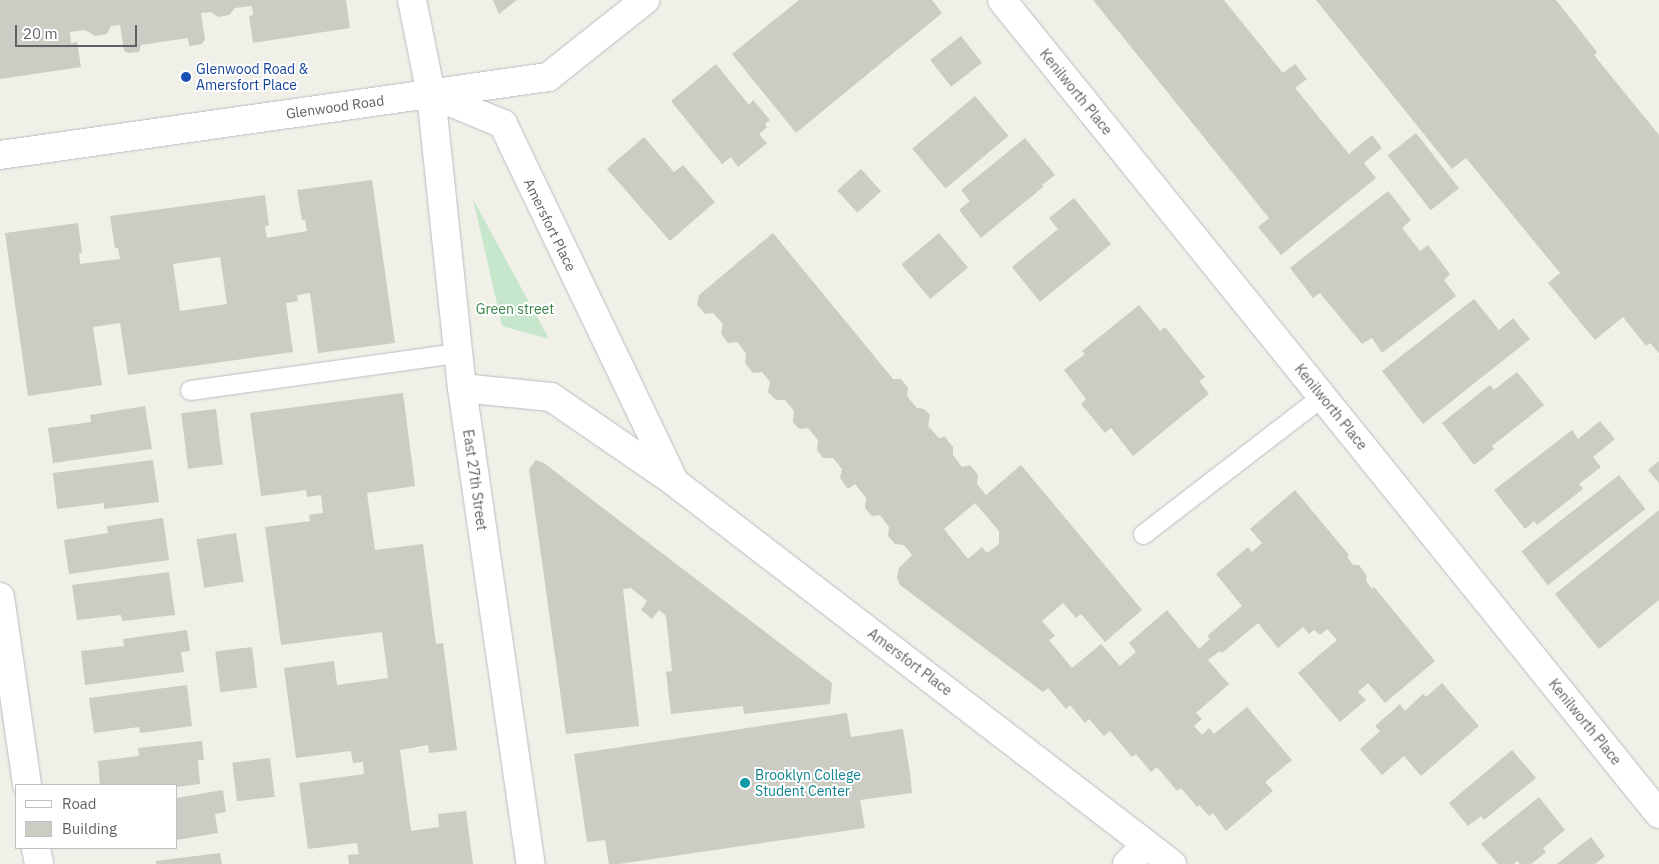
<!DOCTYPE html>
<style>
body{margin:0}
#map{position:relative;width:1659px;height:864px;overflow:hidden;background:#f0f0e8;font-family:"IBM Plex Sans",sans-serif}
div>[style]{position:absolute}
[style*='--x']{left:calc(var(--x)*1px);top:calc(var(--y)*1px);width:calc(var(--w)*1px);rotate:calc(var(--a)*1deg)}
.green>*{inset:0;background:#c6e7cb}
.building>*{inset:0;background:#cccbc4;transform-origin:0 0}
.roads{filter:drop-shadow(0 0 1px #babbc1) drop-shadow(0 0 1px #babbc1)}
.lane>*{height:19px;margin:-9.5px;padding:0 9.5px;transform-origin:9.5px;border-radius:9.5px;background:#fff}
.street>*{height:28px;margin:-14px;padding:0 14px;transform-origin:14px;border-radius:14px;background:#fff}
.dots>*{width:14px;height:14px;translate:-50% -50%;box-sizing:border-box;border:2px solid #fff;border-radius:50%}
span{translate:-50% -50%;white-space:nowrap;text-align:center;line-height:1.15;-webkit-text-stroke:4px #fff;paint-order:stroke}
.transit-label{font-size:14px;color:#164399}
.left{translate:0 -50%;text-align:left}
.street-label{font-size:14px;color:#5f6167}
.park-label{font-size:14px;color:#398549}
.culture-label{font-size:14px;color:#0d838f}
.legend{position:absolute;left:15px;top:784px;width:162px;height:65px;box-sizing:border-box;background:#fff;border:1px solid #bfc0c2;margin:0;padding:6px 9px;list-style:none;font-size:15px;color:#5f6167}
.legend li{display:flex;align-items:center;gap:10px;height:25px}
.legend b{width:25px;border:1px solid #bfc0c2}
.scale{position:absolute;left:15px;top:25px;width:122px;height:22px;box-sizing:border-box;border:2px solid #5f6167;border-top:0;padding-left:6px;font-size:15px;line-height:18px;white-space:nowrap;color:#5f6167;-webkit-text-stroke:4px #fff;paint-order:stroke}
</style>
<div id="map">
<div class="green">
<div style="clip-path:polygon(473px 199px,549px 339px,502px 326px)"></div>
</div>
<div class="building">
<div style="clip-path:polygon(0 0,346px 0,350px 28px,253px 43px,249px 16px,253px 15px,252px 6px,235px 8px,229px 15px,218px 17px,211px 12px,201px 13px,205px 39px,202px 44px,189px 46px,188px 38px,141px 45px,139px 52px,128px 53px,124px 51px,120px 25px,111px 26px,107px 34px,95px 36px,85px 30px,70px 32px,71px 43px,77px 42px,81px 67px,0 79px)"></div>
<div style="clip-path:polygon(493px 0,517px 0,499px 14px)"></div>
<div style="clip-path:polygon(799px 0,932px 0,942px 13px,796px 133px,732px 54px)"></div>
<div style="clip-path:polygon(1093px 0,1224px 0,1283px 73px,1295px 64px,1307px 79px,1295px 88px,1349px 154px,1372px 135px,1382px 148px,1364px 163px,1376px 178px,1281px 255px,1258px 227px,1269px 218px)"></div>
<div style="clip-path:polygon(1316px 0,1556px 0,1597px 52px,1594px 55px,1659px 135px,1659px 353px,1650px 343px,1646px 346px,1623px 317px,1595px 340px,1548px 283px,1560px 273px,1466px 158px,1452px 169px)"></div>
<div style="left:961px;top:36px;width:34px;height:39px;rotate:52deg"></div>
<div style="clip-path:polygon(716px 64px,749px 105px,753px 100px,770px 120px,765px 124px,767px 127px,759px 134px,767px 143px,738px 167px,731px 157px,722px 164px,671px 101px)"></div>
<div style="left:975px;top:96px;width:52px;height:82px;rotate:50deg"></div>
<div style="left:1416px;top:133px;width:70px;height:36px;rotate:52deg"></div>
<div style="clip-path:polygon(644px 137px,674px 172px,683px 165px,715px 202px,670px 241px,607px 169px)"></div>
<div style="clip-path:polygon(1025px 138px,1055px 175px,1042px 185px,1043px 187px,981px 238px,959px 210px,970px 201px,961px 190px)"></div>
<div style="left:861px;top:169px;width:30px;height:32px;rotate:48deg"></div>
<div style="clip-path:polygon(evenodd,372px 180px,395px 343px,318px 353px,310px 293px,297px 295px,298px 301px,286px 303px,293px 352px,128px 375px,120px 323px,93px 327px,102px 385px,28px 396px,5px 233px,78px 223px,82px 253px,79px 253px,80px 264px,120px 259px,118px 248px,115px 248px,110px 216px,265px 195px,269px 225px,265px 226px,267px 238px,307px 231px,305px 220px,302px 220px,297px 190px,372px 180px,220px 257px,227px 304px,180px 311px,173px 264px,220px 257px)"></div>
<div style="clip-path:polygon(1388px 191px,1411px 220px,1402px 228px,1420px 251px,1428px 245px,1450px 274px,1444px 280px,1456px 296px,1382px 353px,1372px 338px,1362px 344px,1320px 293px,1313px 298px,1290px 268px)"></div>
<div style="clip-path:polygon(1074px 198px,1111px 244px,1040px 302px,1012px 267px,1058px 229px,1049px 218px)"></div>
<div style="clip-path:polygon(evenodd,773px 233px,893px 379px,901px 379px,908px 388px,907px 396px,917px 408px,924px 409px,930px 415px,928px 426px,939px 438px,945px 437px,953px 447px,953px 455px,962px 467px,970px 465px,978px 475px,977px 484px,986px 495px,1021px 465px,1142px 610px,1105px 642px,1081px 614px,1076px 618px,1063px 603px,1042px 621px,1055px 636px,1049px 640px,1072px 668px,1101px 644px,1120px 666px,1136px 652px,1129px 643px,1167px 610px,1199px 649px,1210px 639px,1207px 636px,1242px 606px,1216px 574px,1248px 547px,1252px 552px,1262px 543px,1250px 529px,1295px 490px,1349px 555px,1347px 557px,1353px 565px,1359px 565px,1367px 576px,1366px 581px,1372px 589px,1374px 587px,1435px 661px,1385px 703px,1368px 683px,1358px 692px,1366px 700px,1340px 722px,1298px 673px,1337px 640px,1327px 629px,1320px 635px,1314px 630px,1309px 634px,1303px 627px,1278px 648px,1258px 623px,1222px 653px,1220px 651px,1208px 660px,1229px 684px,1196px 713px,1202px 719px,1194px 726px,1202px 735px,1209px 728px,1214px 734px,1247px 707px,1292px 760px,1265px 782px,1273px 791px,1226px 831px,1213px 813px,1209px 816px,1199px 805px,1197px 807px,1181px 788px,1177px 791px,1157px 767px,1151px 772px,1136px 754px,1132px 757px,1110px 731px,1104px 736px,1089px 719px,1085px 723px,1070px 705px,1066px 709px,1048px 688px,1043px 692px,900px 585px,897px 578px,899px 568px,912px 555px,904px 545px,895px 544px,888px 536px,889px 527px,880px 515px,872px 516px,865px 508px,866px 498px,855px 484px,848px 489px,840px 478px,842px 469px,833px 458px,823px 458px,817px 450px,818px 440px,808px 428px,799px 429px,793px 422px,794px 411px,785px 400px,776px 400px,768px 392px,770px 382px,762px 372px,753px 373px,745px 363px,746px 353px,737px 342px,728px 343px,721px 334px,723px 324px,713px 313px,705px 314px,697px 305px,699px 295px,773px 233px,975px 503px,999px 531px,999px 544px,987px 553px,982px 547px,968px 559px,944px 529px,975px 503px)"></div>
<div style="left:939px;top:233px;width:45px;height:49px;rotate:50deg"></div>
<div style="clip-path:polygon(1474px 299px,1499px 330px,1513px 318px,1530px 339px,1423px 424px,1382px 371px)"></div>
<div style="clip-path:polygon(1139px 305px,1160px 331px,1165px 327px,1205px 377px,1199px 381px,1209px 394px,1133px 456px,1111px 428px,1105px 433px,1081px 404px,1086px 399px,1064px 370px,1085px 354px,1082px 351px)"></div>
<div style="clip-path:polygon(1517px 372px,1544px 405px,1492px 446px,1494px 449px,1474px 465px,1442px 423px,1490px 385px,1494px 390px)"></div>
<div style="clip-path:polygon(403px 393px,415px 486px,367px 493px,375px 550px,423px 544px,436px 644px,443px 643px,457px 750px,429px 753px,428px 745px,400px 750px,411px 831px,439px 827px,438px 814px,466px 811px,473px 864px,349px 864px,348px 855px,359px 854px,357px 843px,308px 849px,299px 783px,364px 774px,363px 762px,353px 763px,351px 751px,296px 758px,284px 668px,334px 661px,337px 685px,388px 678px,382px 632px,281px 645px,265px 527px,310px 521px,309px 515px,323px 513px,321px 495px,307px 497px,306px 490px,261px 496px,250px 413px)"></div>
<div style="clip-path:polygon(145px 406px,152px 449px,53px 463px,48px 428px,91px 422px,90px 415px)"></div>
<div style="left:216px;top:409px;width:56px;height:35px;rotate:83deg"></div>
<div style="clip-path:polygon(1600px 421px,1615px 439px,1593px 457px,1601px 467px,1579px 484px,1583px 489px,1537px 525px,1534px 521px,1525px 529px,1494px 490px,1572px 430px,1578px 439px)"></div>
<div style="clip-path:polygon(153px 460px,159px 502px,104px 509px,104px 503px,57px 509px,53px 473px)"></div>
<div style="clip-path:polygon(536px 460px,544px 463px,832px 683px,830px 704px,744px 714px,743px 706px,671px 714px,666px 672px,672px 671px,666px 616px,659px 610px,652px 619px,641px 610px,647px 601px,631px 588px,623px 589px,639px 726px,566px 734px,529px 469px)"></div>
<div style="clip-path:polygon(1659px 461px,1659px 483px,1648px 470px)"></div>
<div style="left:1619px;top:475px;width:43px;height:124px;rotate:52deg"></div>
<div style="clip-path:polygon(1659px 510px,1659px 600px,1599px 649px,1555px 594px)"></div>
<div style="clip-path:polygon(163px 518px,169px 560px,69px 574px,64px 540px,108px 533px,107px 526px)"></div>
<div style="left:236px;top:533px;width:49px;height:40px;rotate:81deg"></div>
<div style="clip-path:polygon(169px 572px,175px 615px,122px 621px,121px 615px,77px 620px,72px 585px)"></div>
<div style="clip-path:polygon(187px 630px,190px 651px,181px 652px,184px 672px,85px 685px,81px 651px,124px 646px,123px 639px)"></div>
<div style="left:252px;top:647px;width:41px;height:37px;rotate:83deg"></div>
<div style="clip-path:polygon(1442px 683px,1479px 726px,1421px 776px,1404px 756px,1382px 775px,1360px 749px,1380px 731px,1375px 726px,1400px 704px,1405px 711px,1423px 694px,1426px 697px)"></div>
<div style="clip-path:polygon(187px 685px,192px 726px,140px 733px,139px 727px,94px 733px,89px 698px)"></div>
<div style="clip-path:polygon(847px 713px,851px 737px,903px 729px,910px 773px,912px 793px,860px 800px,865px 828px,619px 864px,609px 864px,605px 840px,587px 842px,574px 754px)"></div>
<div style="clip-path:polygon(202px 741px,204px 760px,198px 760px,200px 784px,176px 787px,100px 785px,98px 761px,139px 756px,138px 748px)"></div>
<div style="clip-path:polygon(1512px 750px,1536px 778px,1484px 820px,1481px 816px,1468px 826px,1449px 803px)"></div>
<div style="left:270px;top:758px;width:39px;height:38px;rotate:83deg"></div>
<div style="clip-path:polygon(223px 790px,226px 812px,215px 814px,218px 833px,176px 840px,176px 798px)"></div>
<div style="clip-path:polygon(1539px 797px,1565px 830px,1543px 848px,1546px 852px,1531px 864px,1520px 864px,1517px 861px,1514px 864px,1498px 864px,1481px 844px)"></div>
<div style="clip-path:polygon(1591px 837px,1605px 856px,1595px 864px,1557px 864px)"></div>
<div style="clip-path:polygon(220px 853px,222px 864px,156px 864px,156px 861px)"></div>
</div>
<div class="roads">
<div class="lane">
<div style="--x:190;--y:390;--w:271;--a:-7.9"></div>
<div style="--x:1143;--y:534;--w:226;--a:-37.6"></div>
</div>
<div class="street">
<div style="--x:412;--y:0;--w:96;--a:78.6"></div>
<div style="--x:431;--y:94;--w:296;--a:84"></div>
<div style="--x:462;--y:388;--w:481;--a:81.8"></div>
<div style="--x:1002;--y:0;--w:1046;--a:51.09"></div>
<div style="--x:431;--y:94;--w:78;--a:22.6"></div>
<div style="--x:503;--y:124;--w:394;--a:64.4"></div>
<div style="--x:0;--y:155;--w:554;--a:-8.1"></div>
<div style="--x:548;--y:77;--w:124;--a:-38.4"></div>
<div style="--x:462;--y:388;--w:89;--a:5.8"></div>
<div style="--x:551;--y:397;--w:148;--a:34.5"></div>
<div style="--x:673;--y:481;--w:629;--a:37.51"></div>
<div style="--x:0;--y:597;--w:190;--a:81.8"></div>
<div style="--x:36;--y:848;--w:16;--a:79"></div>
<div style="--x:1127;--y:864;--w:27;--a:-45"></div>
</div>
</div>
<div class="dots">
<div style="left:186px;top:77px;background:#1a4fb4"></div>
<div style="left:745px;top:783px;background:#0f9aa8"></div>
</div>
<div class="transit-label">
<span class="left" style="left:196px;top:77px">Glenwood Road &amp;<br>Amersfort Place</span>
</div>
<div class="street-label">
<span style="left:1076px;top:92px;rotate:51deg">Kenilworth Place</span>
<span style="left:335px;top:107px;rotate:-8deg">Glenwood Road</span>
<span style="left:550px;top:225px;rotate:64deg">Amersfort Place</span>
<span style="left:1331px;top:407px;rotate:51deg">Kenilworth Place</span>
<span style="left:475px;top:480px;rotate:82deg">East 27th Street</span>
<span style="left:910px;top:662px;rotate:37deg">Amersfort Place</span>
<span style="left:1585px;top:722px;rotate:51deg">Kenilworth Place</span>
</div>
<div class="park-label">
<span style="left:515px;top:309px">Green street</span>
</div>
<div class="culture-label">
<span class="left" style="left:755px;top:783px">Brooklyn College<br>Student Center</span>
</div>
<ul class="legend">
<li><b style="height:6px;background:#fff"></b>Road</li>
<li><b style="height:14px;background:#cccbc4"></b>Building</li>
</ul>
<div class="scale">20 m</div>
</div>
